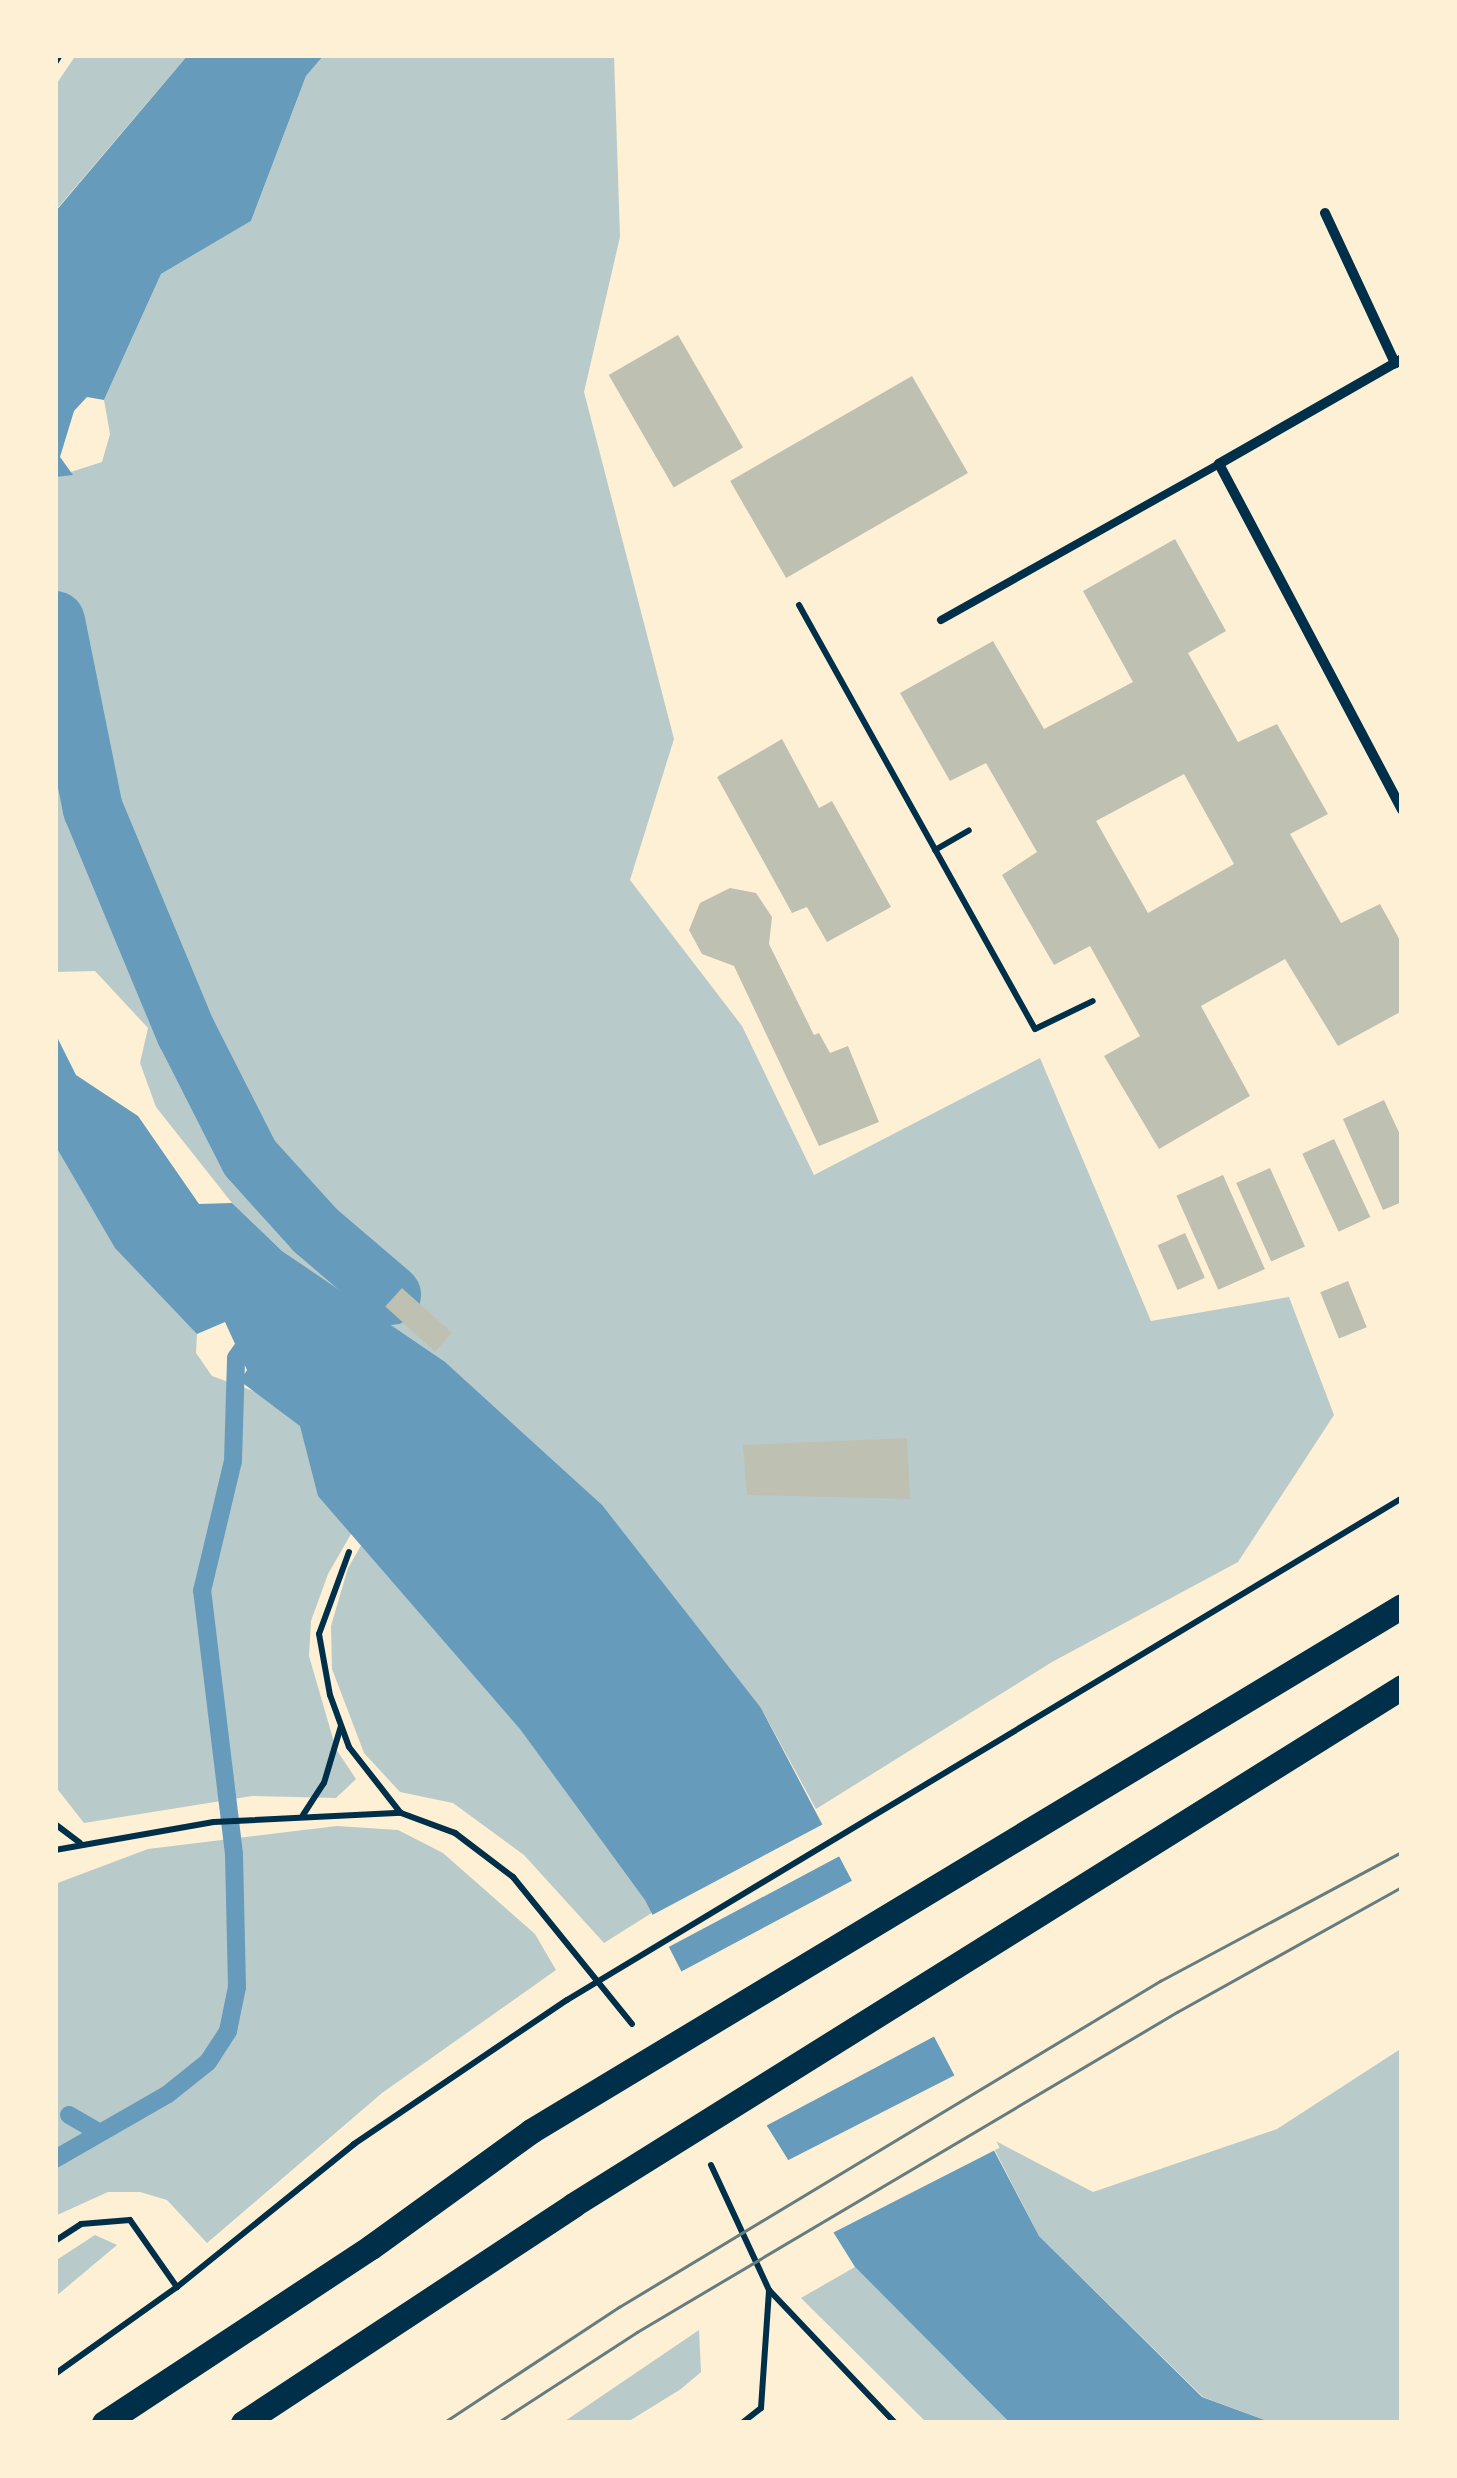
<!DOCTYPE html>
<style>
body{margin:0}
#map{position:relative;width:1457px;height:2478px;overflow:hidden;background:#fdf0d5;font-family:Signika,sans-serif}
div>[style]{position:absolute}
[style*='--x']{left:calc(var(--x)*1px);top:calc(var(--y)*1px);width:calc(var(--w)*1px);rotate:calc(var(--a)*1deg)}
.green>*{inset:0;background:#b9caca}
.water>*{inset:0;background:#669bbc}
.pier>*{inset:0;background:#fdf0d5;transform-origin:0 0}
.stream>*{height:18px;margin:-9px;padding:0 9px;transform-origin:9px;border-radius:9px;background:#669bbc}
.canal>*{height:60px;margin:-30px;padding:0 30px;transform-origin:30px;border-radius:30px;background:#669bbc}
.building>*{inset:0;background:#bec0b2;transform-origin:0 0}
.path>*{height:6px;margin:-3px;padding:0 3px;transform-origin:3px;border-radius:3px;background:#003049}
.service>*{height:8px;margin:-4px;padding:0 4px;transform-origin:4px;border-radius:4px;background:#003049}
.minor>*{height:10px;margin:-5px;padding:0 5px;transform-origin:5px;border-radius:5px;background:#003049}
.primary>*{height:25px;margin:-12.5px;padding:0 12.5px;transform-origin:12.5px;border-radius:12.5px;background:#003049}
.tram>*{height:2.5px;margin:-1.25px;padding:0 1.25px;transform-origin:1.25px;border-radius:1.25px;background:#657d81}
span{translate:-50% -50%;white-space:nowrap;text-align:center;line-height:1.15;-webkit-text-stroke:8px #fdf0d5;paint-order:stroke}
.frame{position:absolute;inset:0;border:58px solid #fdf0d5;pointer-events:none}
</style>
<div id="map">
<div class="green">
<div style="clip-path:polygon(76px 55px,188px 55px,55px 211px,55px 86px)"></div>
<div style="clip-path:polygon(324px 55px,614px 55px,620px 237px,584px 392px,674px 739px,630px 880px,742px 1026px,814px 1175px,1040px 1058px,1151px 1321px,1289px 1297px,1334px 1415px,1238px 1562px,1052px 1662px,816px 1809px,761px 1708px,440px 1364px,282px 1251px,232px 1203px,156px 1107px,140px 1063px,148px 1028px,95px 971px,55px 972px,55px 477px,102px 462px,110px 434px,104px 400px,161px 274px,251px 221px,306px 76px)"></div>
<div style="clip-path:polygon(55px 1086px,197px 1334px,196px 1353px,212px 1376px,322px 1416px,358px 1522px,328px 1574px,311px 1621px,309px 1656px,336px 1749px,356px 1779px,336px 1798px,252px 1796px,84px 1823px,55px 1786px)"></div>
<div style="clip-path:polygon(370px 1530px,658px 1909px,604px 1943px,524px 1855px,453px 1803px,400px 1792px,364px 1753px,332px 1669px,331px 1626px,348px 1568px)"></div>
<div style="clip-path:polygon(337px 1826px,398px 1830px,443px 1853px,535px 1934px,556px 1970px,382px 2093px,207px 2243px,167px 2200px,140px 2192px,108px 2192px,55px 2216px,55px 1884px,148px 1849px)"></div>
<div style="clip-path:polygon(1402px 2048px,1402px 2423px,1273px 2423px,1203px 2397px,1039px 2236px,988px 2137px,1093px 2192px,1277px 2129px)"></div>
<div style="clip-path:polygon(95px 2235px,117px 2245px,55px 2297px,55px 2261px)"></div>
<div style="clip-path:polygon(855px 2267px,1010px 2423px,927px 2423px,801px 2298px)"></div>
<div style="clip-path:polygon(699px 2330px,701px 2372px,681px 2389px,626px 2423px,562px 2423px)"></div>
</div>
<div class="water">
<div style="clip-path:polygon(188px 55px,324px 55px,306px 76px,251px 221px,161px 274px,104px 400px,87px 397px,74px 411px,60px 457px,73px 475px,55px 477px,55px 212px)"></div>
<div style="clip-path:polygon(55px 1033px,76px 1075px,138px 1116px,199px 1204px,232px 1203px,282px 1251px,445px 1362px,602px 1505px,761px 1708px,1039px 2236px,1202px 2397px,1273px 2423px,1010px 2423px,855px 2267px,729px 2065px,645px 1900px,520px 1729px,318px 1496px,300px 1426px,240px 1381px,247px 1370px,225px 1322px,197px 1334px,115px 1248px,55px 1145px)"></div>
</div>
<div class="pier">
<div style="left:829px;top:1821px;width:36px;height:206px;rotate:62deg"></div>
<div style="left:859px;top:1877px;width:176px;height:207px;rotate:62deg"></div>
<div style="left:961px;top:2072px;width:85px;height:198px;rotate:63deg"></div>
</div>
<div class="stream">
<div style="--x:69;--y:2115;--w:34;--a:30"></div>
<div style="--x:55;--y:2159;--w:130;--a:-29.9"></div>
<div style="--x:168;--y:2094;--w:51;--a:-38.7"></div>
<div style="--x:208;--y:2062;--w:37;--a:-57"></div>
<div style="--x:228;--y:2031;--w:45;--a:-78.4"></div>
<div style="--x:237;--y:1987;--w:133;--a:-91.3"></div>
<div style="--x:234;--y:1854;--w:265;--a:-96.9"></div>
<div style="--x:202;--y:1591;--w:134;--a:-76.6"></div>
<div style="--x:233;--y:1461;--w:103;--a:-88.3"></div>
<div style="--x:236;--y:1358;--w:33;--a:-55"></div>
</div>
<div class="canal">
<div style="--x:55;--y:621;--w:192;--a:78.6"></div>
<div style="--x:93;--y:809;--w:242;--a:67.4"></div>
<div style="--x:186;--y:1032;--w:141;--a:63.1"></div>
<div style="--x:250;--y:1158;--w:97;--a:47.9"></div>
<div style="--x:315;--y:1230;--w:100;--a:40.5"></div>
</div>
<div class="building">
<div style="left:678px;top:335px;width:130px;height:80px;rotate:60deg"></div>
<div style="left:912px;top:376px;width:112px;height:210px;rotate:60deg"></div>
<div style="clip-path:polygon(evenodd,1175px 539px,1226px 631px,1188px 653px,1238px 742px,1277px 724px,1328px 814px,1290px 834px,1341px 923px,1380px 904px,1402px 944px,1402px 1011px,1338px 1046px,1285px 959px,1201px 1006px,1250px 1096px,1159px 1149px,1104px 1056px,1140px 1036px,1090px 946px,1054px 965px,1002px 875px,1037px 852px,986px 763px,950px 781px,900px 693px,993px 641px,1044px 729px,1133px 682px,1083px 591px,1175px 539px,1184px 774px,1234px 864px,1148px 913px,1096px 821px,1184px 774px)"></div>
<div style="clip-path:polygon(782px 739px,819px 808px,832px 801px,891px 907px,827px 942px,807px 907px,792px 913px,717px 777px)"></div>
<div style="clip-path:polygon(730px 888px,756px 893px,772px 917px,769px 944px,814px 1035px,819px 1033px,830px 1053px,848px 1046px,879px 1122px,819px 1146px,734px 966px,702px 954px,689px 930px,700px 903px)"></div>
<div style="clip-path:polygon(1384px 1100px,1402px 1139px,1402px 1202px,1383px 1210px,1343px 1119px)"></div>
<div style="left:1334px;top:1139px;width:86px;height:35px;rotate:65deg"></div>
<div style="left:1270px;top:1168px;width:86px;height:37px;rotate:66deg"></div>
<div style="left:1223px;top:1175px;width:103px;height:51px;rotate:66deg"></div>
<div style="left:1185px;top:1233px;width:49px;height:30px;rotate:66deg"></div>
<div style="left:1348px;top:1281px;width:50px;height:30px;rotate:68deg"></div>
<div style="left:402px;top:1288px;width:67px;height:25px;rotate:42deg"></div>
<div style="clip-path:polygon(907px 1438px,910px 1499px,747px 1495px,743px 1445px)"></div>
</div>
<div class="path">
<div style="--x:55;--y:63;--w:9;--a:-58"></div>
<div style="--x:799;--y:605;--w:485;--a:60.9"></div>
<div style="--x:1035;--y:1029;--w:64;--a:-25.8"></div>
<div style="--x:935;--y:850;--w:39;--a:-30"></div>
<div style="--x:349;--y:1552;--w:87;--a:110.1"></div>
<div style="--x:319;--y:1634;--w:62;--a:79.8"></div>
<div style="--x:330;--y:1695;--w:55;--a:69.9"></div>
<div style="--x:349;--y:1747;--w:83;--a:51.9"></div>
<div style="--x:303;--y:1815;--w:38;--a:-57"></div>
<div style="--x:324;--y:1783;--w:59;--a:-73.4"></div>
<div style="--x:55;--y:1824;--w:31;--a:37"></div>
<div style="--x:55;--y:1850;--w:161;--a:-10"></div>
<div style="--x:214;--y:1822;--w:187;--a:-2.8"></div>
<div style="--x:401;--y:1813;--w:58;--a:20.3"></div>
<div style="--x:455;--y:1833;--w:73;--a:37.2"></div>
<div style="--x:513;--y:1877;--w:189;--a:51"></div>
<div style="--x:711;--y:2165;--w:138;--a:65.1"></div>
<div style="--x:769;--y:2290;--w:183;--a:46.5"></div>
<div style="--x:55;--y:2241;--w:31;--a:-33"></div>
<div style="--x:81;--y:2224;--w:49;--a:-4.7"></div>
<div style="--x:130;--y:2220;--w:82;--a:55"></div>
<div style="--x:55;--y:2374;--w:150;--a:-35.5"></div>
<div style="--x:177;--y:2287;--w:228;--a:-38.9"></div>
<div style="--x:354;--y:2144;--w:257;--a:-34.1"></div>
<div style="--x:567;--y:2000;--w:974;--a:-31.01"></div>
<div style="--x:742;--y:2423;--w:24;--a:-38"></div>
<div style="--x:761;--y:2408;--w:118;--a:-86.1"></div>
</div>
<div class="service">
<div style="--x:941;--y:620;--w:319;--a:-29.3"></div>
</div>
<div class="minor">
<div style="--x:1325;--y:213;--w:166;--a:65"></div>
<div style="--x:1395;--y:363;--w:8;--a:-30"></div>
<div style="--x:1395;--y:363;--w:203;--a:150.2"></div>
<div style="--x:1219;--y:464;--w:391;--a:62.1"></div>
</div>
<div class="primary">
<div style="--x:104;--y:2423;--w:320;--a:-33.4"></div>
<div style="--x:371;--y:2247;--w:198;--a:-35.9"></div>
<div style="--x:531;--y:2131;--w:1017;--a:-31.08"></div>
<div style="--x:243;--y:2423;--w:396;--a:-33.4"></div>
<div style="--x:573;--y:2205;--w:978;--a:-32"></div>
</div>
<div class="tram">
<div style="--x:443;--y:2423;--w:211;--a:-33.4"></div>
<div style="--x:619;--y:2307;--w:632;--a:-31.07"></div>
<div style="--x:1160;--y:1981;--w:274;--a:-28.1"></div>
<div style="--x:497;--y:2423;--w:167;--a:-33"></div>
<div style="--x:637;--y:2332;--w:628;--a:-30.65"></div>
<div style="--x:1177;--y:2012;--w:257;--a:-29.1"></div>
</div>
<div class="frame"></div>
</div>
